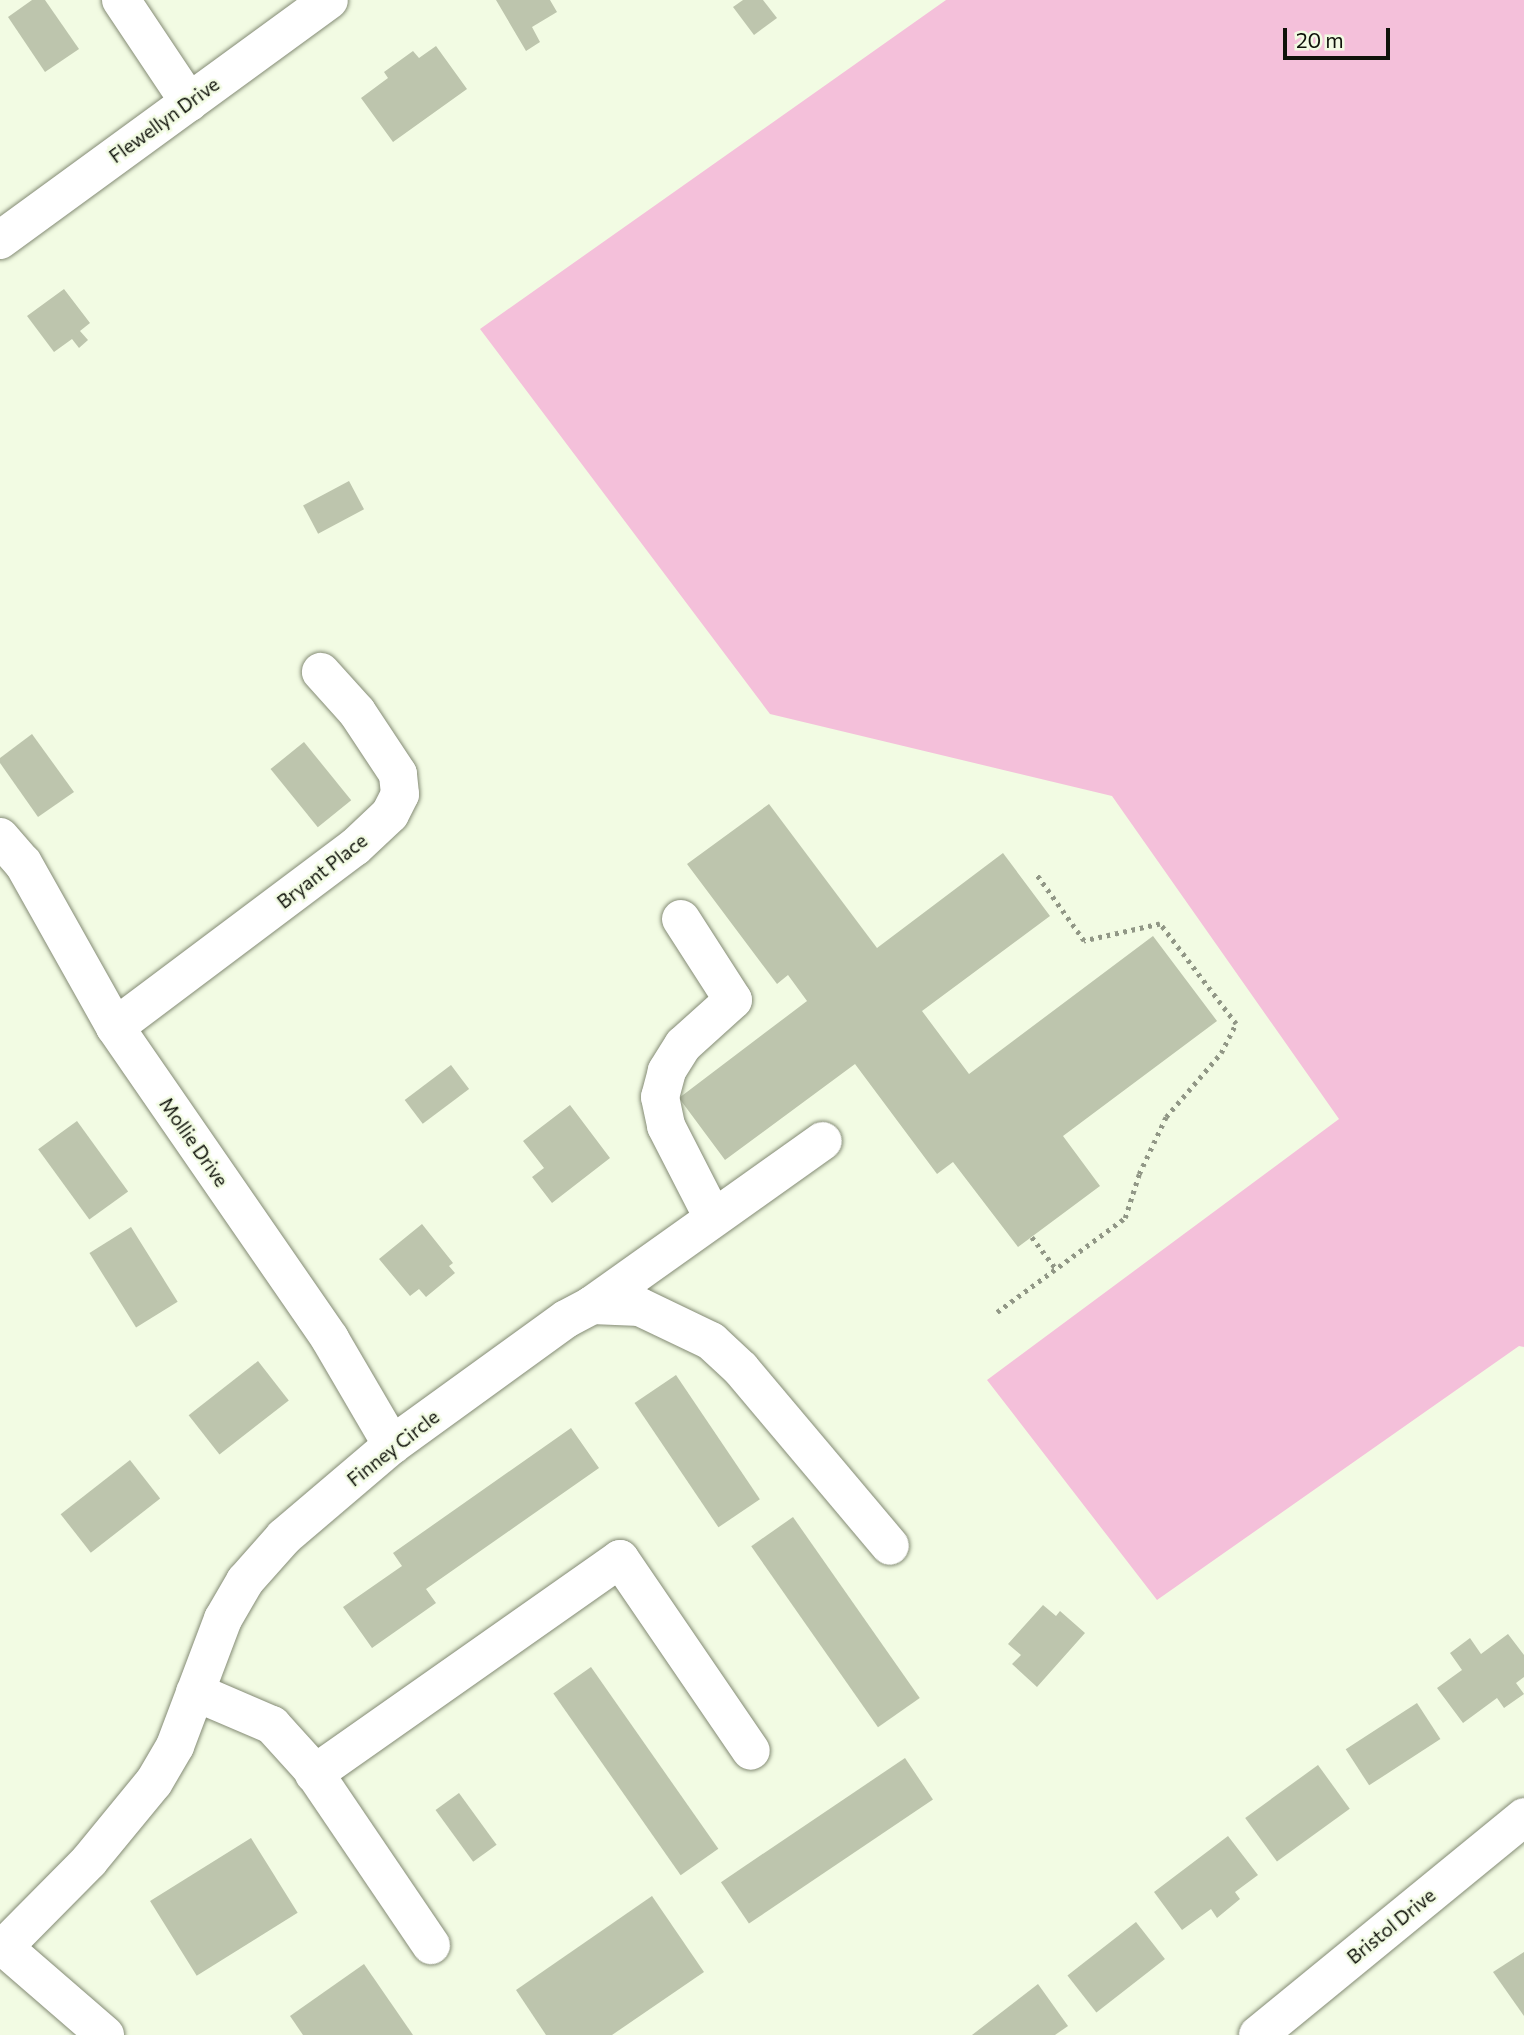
<!DOCTYPE html>
<style>
body{margin:0}
#map{position:relative;width:1524px;height:2035px;overflow:hidden;background:#f2fbe3;font-family:Commissioner,sans-serif}
div>[style]{position:absolute}
[style*='--x']{left:calc(var(--x)*1px);top:calc(var(--y)*1px);width:calc(var(--w)*1px);rotate:calc(var(--a)*1deg)}
.green>*{inset:0;background:#f4c0da}
.building>*{inset:0;background:#bdc5ad;transform-origin:0 0}
.path>*{height:4.5px;margin-top:-2.25px;transform-origin:0;background:repeating-linear-gradient(90deg,#919786 0 3.5px,transparent 0 8.5px)}
.roads{filter:drop-shadow(0 0 2px #848b75) drop-shadow(0 0 2px #848b75)}
.minor>*{height:38px;margin:-19px;padding:0 19px;transform-origin:19px;border-radius:19px;background:#fff}
.major>*{height:38px;margin:-19px;padding:0 19px;transform-origin:19px;border-radius:19px;background:#fff}
span{translate:-50% -50%;white-space:nowrap;text-align:center;line-height:1.15;-webkit-text-stroke:5px #f2fbe3;paint-order:stroke}
.street-label{font-size:19px;color:#0f120a}
.scale{position:absolute;left:1283px;top:28px;width:107px;height:32px;box-sizing:border-box;border:4px solid #0f120a;border-top:0;padding-left:9px;font-size:21px;line-height:24px;white-space:nowrap;color:#0f120a;-webkit-text-stroke:5px #f2fbe3;paint-order:stroke}
</style>
<div id="map">
<div class="green">
<div style="clip-path:polygon(946px 0,1524px 0,1524px 1347px,1519px 1346px,1157px 1600px,987px 1380px,1339px 1119px,1112px 796px,770px 714px,480px 329px)"></div>
</div>
<div class="building">
<div style="clip-path:polygon(32px 0,45px 0,79px 49px,45px 72px,8px 17px)"></div>
<div style="clip-path:polygon(496px 0,550px 0,557px 12px,532px 27px,540px 42px,526px 51px)"></div>
<div style="clip-path:polygon(743px 0,763px 0,777px 18px,754px 35px,733px 7px)"></div>
<div style="clip-path:polygon(436px 46px,467px 89px,393px 142px,361px 98px,388px 78px,384px 72px,413px 51px,419px 58px)"></div>
<div style="clip-path:polygon(64px 289px,90px 323px,80px 331px,88px 340px,79px 348px,72px 339px,54px 352px,27px 316px)"></div>
<div style="left:349px;top:481px;width:32px;height:52px;rotate:62deg"></div>
<div style="clip-path:polygon(32px 734px,74px 792px,38px 817px,0 763px,0 758px)"></div>
<div style="left:304px;top:742px;width:75px;height:43px;rotate:51deg"></div>
<div style="clip-path:polygon(769px 804px,877px 948px,1003px 853px,1050px 916px,922px 1011px,969px 1074px,1153px 936px,1217px 1021px,1063px 1136px,1100px 1186px,1018px 1247px,953px 1162px,937px 1174px,855px 1064px,725px 1160px,679px 1098px,807px 1001px,788px 975px,777px 984px,687px 864px)"></div>
<div style="left:451px;top:1065px;width:30px;height:58px;rotate:53deg"></div>
<div style="clip-path:polygon(570px 1105px,610px 1158px,552px 1203px,532px 1177px,544px 1168px,523px 1141px)"></div>
<div style="left:77px;top:1121px;width:87px;height:48px;rotate:54deg"></div>
<div style="clip-path:polygon(422px 1224px,453px 1263px,449px 1266px,455px 1273px,426px 1297px,419px 1289px,410px 1296px,379px 1259px)"></div>
<div style="left:131px;top:1227px;width:88px;height:49px;rotate:58deg"></div>
<div style="left:258px;top:1361px;width:50px;height:88px;rotate:52deg"></div>
<div style="left:676px;top:1375px;width:150px;height:50px;rotate:56deg"></div>
<div style="clip-path:polygon(571px 1428px,599px 1468px,426px 1589px,436px 1603px,372px 1648px,343px 1607px,402px 1566px,393px 1553px)"></div>
<div style="left:130px;top:1460px;width:49px;height:88px;rotate:52deg"></div>
<div style="left:793px;top:1517px;width:221px;height:51px;rotate:55deg"></div>
<div style="clip-path:polygon(1043px 1605px,1056px 1616px,1060px 1611px,1085px 1633px,1037px 1687px,1012px 1664px,1021px 1655px,1008px 1644px)"></div>
<div style="clip-path:polygon(1508px 1634px,1524px 1655px,1524px 1677px,1516px 1683px,1524px 1694px,1504px 1708px,1497px 1698px,1463px 1723px,1437px 1688px,1462px 1670px,1450px 1653px,1470px 1638px,1481px 1654px)"></div>
<div style="left:591px;top:1667px;width:222px;height:46px;rotate:55deg"></div>
<div style="left:1417px;top:1703px;width:43px;height:85px;rotate:57deg"></div>
<div style="left:905px;top:1758px;width:50px;height:222px;rotate:56deg"></div>
<div style="left:1318px;top:1765px;width:54px;height:90px;rotate:54deg"></div>
<div style="left:459px;top:1793px;width:64px;height:29px;rotate:54deg"></div>
<div style="clip-path:polygon(1228px 1836px,1258px 1875px,1235px 1892px,1240px 1899px,1217px 1918px,1211px 1909px,1182px 1930px,1154px 1892px)"></div>
<div style="left:251px;top:1838px;width:88px;height:119px;rotate:58deg"></div>
<div style="clip-path:polygon(652px 1896px,704px 1972px,612px 2035px,546px 2035px,516px 1990px)"></div>
<div style="left:1136px;top:1922px;width:47px;height:87px;rotate:52deg"></div>
<div style="clip-path:polygon(1524px 1952px,1524px 2016px,1493px 1972px)"></div>
<div style="clip-path:polygon(364px 1964px,413px 2035px,303px 2035px,290px 2016px)"></div>
<div style="clip-path:polygon(1038px 1984px,1068px 2026px,1055px 2035px,972px 2035px)"></div>
</div>
<div class="path">
<div style="--x:1032;--y:1237;--w:40;--a:53"></div>
<div style="--x:997;--y:1312;--w:159;--a:-36.3"></div>
<div style="--x:1125;--y:1218;--w:46;--a:-72.3"></div>
<div style="--x:1139;--y:1174;--w:63;--a:-64.7"></div>
<div style="--x:1166;--y:1117;--w:84;--a:-49.3"></div>
<div style="--x:1221;--y:1053;--w:33;--a:-63"></div>
<div style="--x:1236;--y:1024;--w:126;--a:-127.2"></div>
<div style="--x:1160;--y:924;--w:78;--a:167.4"></div>
<div style="--x:1084;--y:941;--w:82;--a:-125.6"></div>
</div>
<div class="roads">
<div class="minor">
<div style="--x:121;--y:0;--w:123;--a:56.3"></div>
<div style="--x:0;--y:240;--w:407;--a:-36.1"></div>
<div style="--x:0;--y:837;--w:35;--a:49"></div>
<div style="--x:23;--y:863;--w:188;--a:60.7"></div>
<div style="--x:115;--y:1027;--w:379;--a:55.4"></div>
<div style="--x:330;--y:1339;--w:123;--a:59.7"></div>
<div style="--x:681;--y:919;--w:96;--a:57.3"></div>
<div style="--x:733;--y:1000;--w:67;--a:138"></div>
<div style="--x:683;--y:1045;--w:31;--a:122"></div>
<div style="--x:667;--y:1071;--w:27;--a:105"></div>
<div style="--x:660;--y:1097;--w:30;--a:78"></div>
<div style="--x:666;--y:1126;--w:103;--a:62.9"></div>
<div style="--x:115;--y:1027;--w:300;--a:-36.9"></div>
<div style="--x:355;--y:847;--w:48;--a:-43.3"></div>
<div style="--x:390;--y:814;--w:22;--a:-63"></div>
<div style="--x:400;--y:794;--w:20;--a:-96"></div>
<div style="--x:398;--y:774;--w:74;--a:-123.5"></div>
<div style="--x:357;--y:712;--w:54;--a:-132"></div>
<div style="--x:592;--y:1305;--w:283;--a:-35.4"></div>
<div style="--x:195;--y:1692;--w:84;--a:23.2"></div>
<div style="--x:272;--y:1725;--w:58;--a:47.8"></div>
<div style="--x:311;--y:1768;--w:214;--a:55.9"></div>
<div style="--x:314;--y:1774;--w:374;--a:-35.1"></div>
<div style="--x:620;--y:1559;--w:232;--a:55.7"></div>
<div style="--x:4;--y:1947;--w:121;--a:-45.3"></div>
<div style="--x:89;--y:1861;--w:102;--a:-50.6"></div>
<div style="--x:154;--y:1782;--w:42;--a:-59.7"></div>
<div style="--x:175;--y:1746;--w:136;--a:-69.3"></div>
<div style="--x:223;--y:1619;--w:44;--a:-59.9"></div>
<div style="--x:245;--y:1581;--w:59;--a:-48.4"></div>
<div style="--x:284;--y:1537;--w:142;--a:-40.4"></div>
<div style="--x:392;--y:1445;--w:215;--a:-35.9"></div>
<div style="--x:566;--y:1319;--w:30;--a:-28"></div>
<div style="--x:592;--y:1305;--w:48;--a:2.4"></div>
<div style="--x:640;--y:1307;--w:79;--a:25.6"></div>
<div style="--x:711;--y:1341;--w:41;--a:43"></div>
<div style="--x:741;--y:1369;--w:231;--a:49.9"></div>
<div style="--x:1258;--y:2035;--w:344;--a:-39.3"></div>
</div>
<div class="major">
<div style="--x:0;--y:1944;--w:139;--a:40.9"></div>
</div>
</div>
<div class="street-label">
<span style="left:164px;top:120px;rotate:-36deg">Flewellyn Drive</span>
<span style="left:322px;top:871px;rotate:-38deg">Bryant Place</span>
<span style="left:194px;top:1142px;rotate:55deg">Mollie Drive</span>
<span style="left:393px;top:1448px;rotate:-38deg">Finney Circle</span>
<span style="left:1391px;top:1926px;rotate:-39deg">Bristol Drive</span>
</div>
<div class="scale">20 m</div>
</div>
